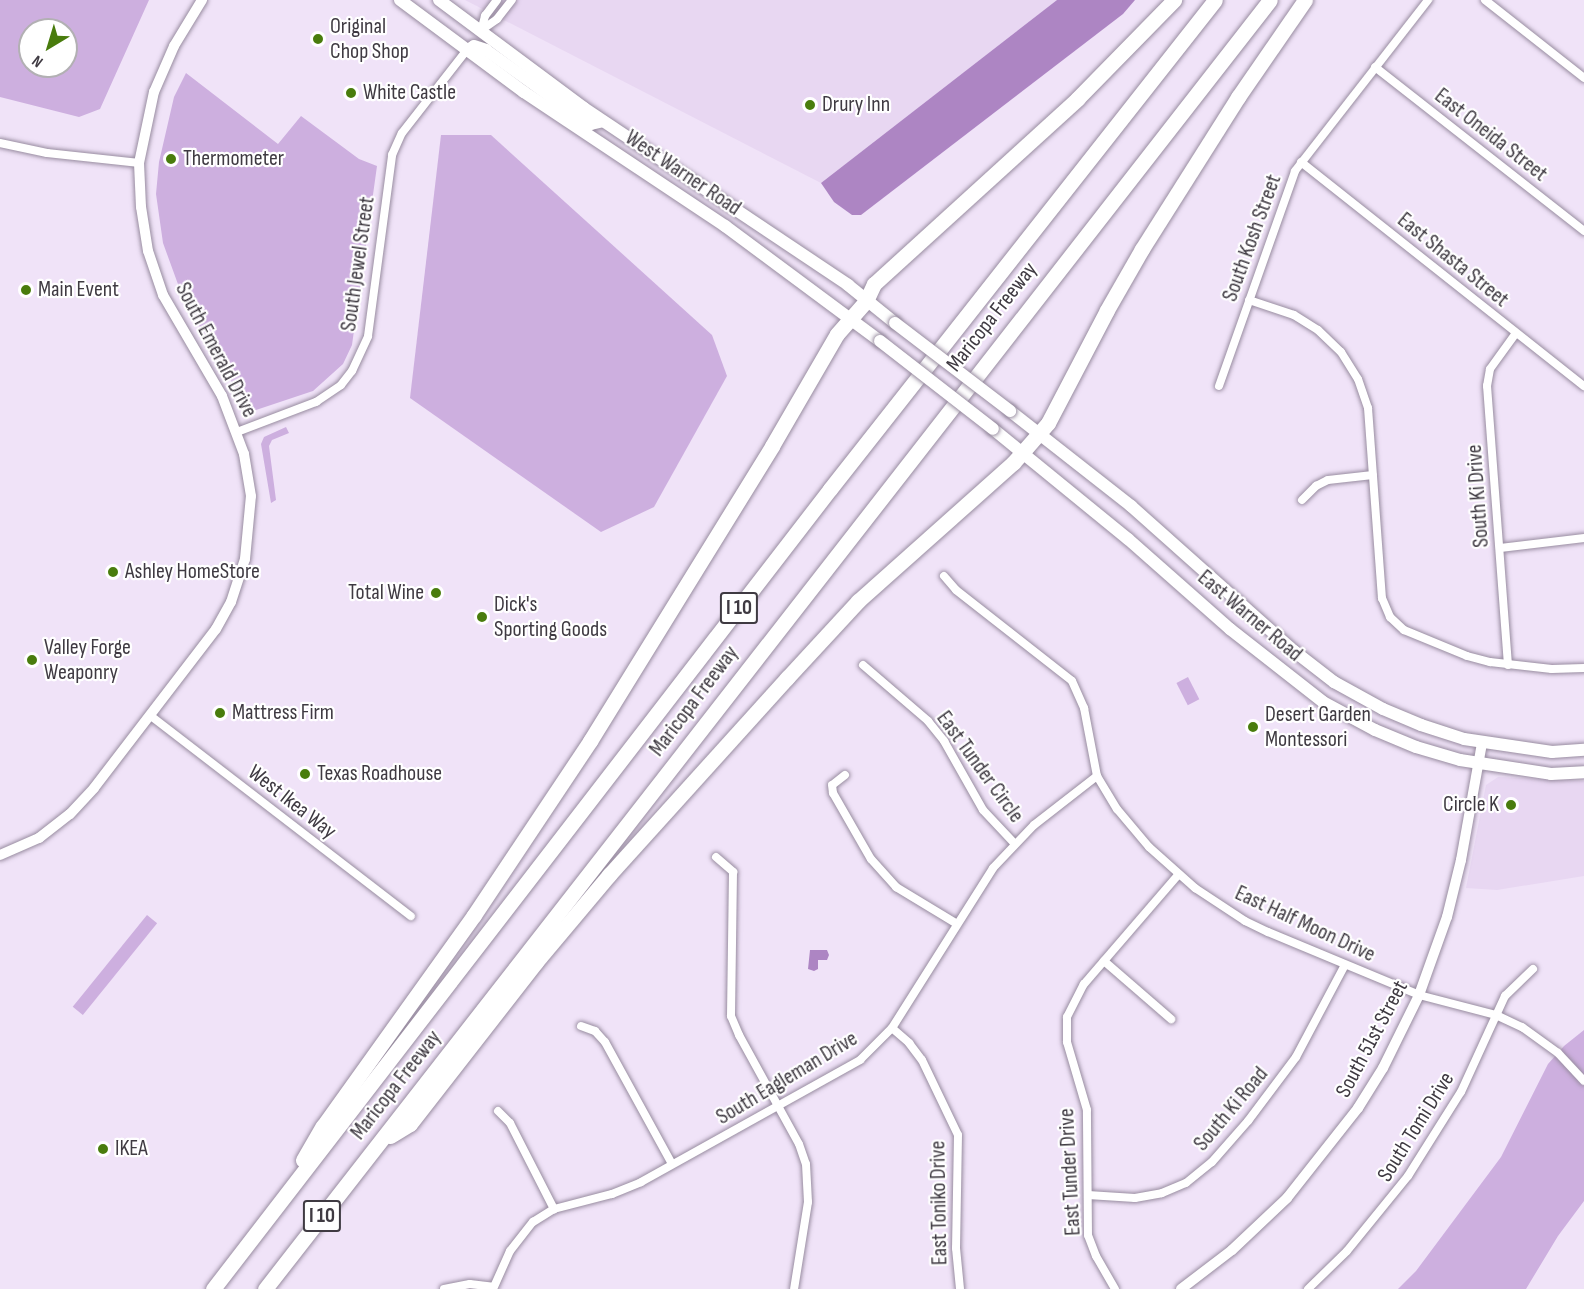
<!DOCTYPE html>
<style>
body{margin:0}
#map{position:relative;width:1584px;height:1289px;overflow:hidden;background:#f0e3f8;font-family:"Sofia Sans Condensed",sans-serif}
div>[style]{position:absolute}
[style*='--x']{left:calc(var(--x)*1px);top:calc(var(--y)*1px);width:calc(var(--w)*1px);rotate:calc(var(--a)*1deg)}
.built>*{inset:0;background:#e8d7f2}
.green>*{inset:0;background:#cdafdf;transform-origin:0 0}
.water>*{inset:0;background:#ad85c3}
.roads{filter:drop-shadow(0 0 2px #988ca0) drop-shadow(0 0 2px #988ca0)}
.minor>*{height:8px;margin:-4px;padding:0 4px;transform-origin:4px;border-radius:4px;background:#fff}
.tertiary>*{height:10px;margin:-5px;padding:0 5px;transform-origin:5px;border-radius:5px;background:#fff}
.secondary>*{height:12px;margin:-6px;padding:0 6px;transform-origin:6px;border-radius:6px;background:#fff}
.motorway>*{height:15px;margin:-7.5px;padding:0 7.5px;transform-origin:7.5px;border-radius:7.5px;background:#fff}
.bridges{filter:drop-shadow(0 0 2px #988ca0) drop-shadow(0 0 2px #988ca0)}
.secondary-bridge>*{height:12px;margin:-6px;padding:0 6px;transform-origin:6px;border-radius:6px;background:#fff}
.dots>*{width:16px;height:16px;translate:-50% -50%;box-sizing:border-box;border:3px solid #fff;border-radius:50%}
span{translate:-50% -50%;white-space:nowrap;text-align:center;line-height:1.15;-webkit-text-stroke:4.5px #fff;paint-order:stroke}
.shield-label span{padding:2px 4px;background:#fff;border:2px solid;border-radius:4px;-webkit-text-stroke-width:0}
.shield-label{font-size:21px;color:#3f3a42;font-weight:700}
.poi-label{font-size:22px;color:#3f3a42}
.left{translate:0 -50%;text-align:left}
.right{translate:-100% -50%;text-align:right}
.street-label{font-size:22px;color:#3f3a42}
.north{position:absolute;left:18px;top:18px;width:60px;height:60px;box-sizing:border-box;background:#fff;border:2px solid #b2b0b3;border-radius:50%;rotate:218deg;font-size:16px;font-weight:700;line-height:24px;text-align:center;color:#3f3a42}
.north::after{content:'';display:block;margin:auto;width:21px;height:27px;background:#497c0d;clip-path:polygon(50% 0,100% 100%,50% 72%,0 100%)}
</style>
<div id="map">
<div class="built">
<div style="clip-path:polygon(465px 0,1057px 0,821px 183px)"></div>
<div style="clip-path:polygon(1498px 777px,1584px 781px,1584px 876px,1497px 890px,1466px 888px,1486px 785px)"></div>
</div>
<div class="green">
<div style="clip-path:polygon(evenodd,0 0,149px 0,100px 109px,79px 117px,0 97px,0 0,30px 30px,66px 30px,66px 66px,30px 66px,30px 30px)"></div>
<div style="clip-path:polygon(186px 73px,278px 144px,301px 116px,359px 159px,377px 166px,352px 345px,343px 364px,313px 391px,256px 410px,252px 410px,245px 405px,183px 298px,163px 243px,156px 194px,159px 162px,174px 97px)"></div>
<div style="clip-path:polygon(441px 135px,491px 135px,712px 335px,727px 376px,654px 507px,601px 532px,410px 398px)"></div>
<div style="clip-path:polygon(286px 427px,289px 433px,272px 440px,269px 446px,276px 500px,271px 503px,261px 444px,264px 437px)"></div>
<div style="left:1188px;top:677px;width:25px;height:13px;rotate:63deg"></div>
<div style="left:147px;top:915px;width:13px;height:118px;rotate:39deg"></div>
<div style="clip-path:polygon(1584px 1030px,1584px 1201px,1558px 1236px,1526px 1289px,1398px 1289px,1416px 1271px,1501px 1157px,1548px 1064px,1564px 1046px)"></div>
</div>
<div class="water">
<div style="clip-path:polygon(1057px 0,1135px 0,1123px 14px,861px 215px,852px 215px,834px 202px,821px 183px)"></div>
<div style="clip-path:polygon(810px 950px,827px 950px,829px 955px,827px 960px,818px 960px,818px 969px,814px 971px,808px 969px)"></div>
</div>
<div class="roads">
<div class="minor">
<div style="--x:1485;--y:0;--w:126;--a:38.2"></div>
<div style="--x:480;--y:31;--w:21;--a:-35"></div>
<div style="--x:497;--y:19;--w:24;--a:-52"></div>
<div style="--x:481;--y:31;--w:16;--a:-75"></div>
<div style="--x:485;--y:16;--w:20;--a:-53"></div>
<div style="--x:1375;--y:67;--w:266;--a:38.1"></div>
<div style="--x:0;--y:143;--w:48;--a:12"></div>
<div style="--x:47;--y:153;--w:93;--a:6.2"></div>
<div style="--x:1301;--y:162;--w:361;--a:38.4"></div>
<div style="--x:1249;--y:300;--w:47;--a:18.4"></div>
<div style="--x:1294;--y:315;--w:28;--a:32"></div>
<div style="--x:1318;--y:330;--w:32;--a:44"></div>
<div style="--x:1341;--y:352;--w:32;--a:58"></div>
<div style="--x:1358;--y:379;--w:31;--a:71"></div>
<div style="--x:1368;--y:408;--w:191;--a:85.8"></div>
<div style="--x:1382;--y:598;--w:21;--a:67"></div>
<div style="--x:1390;--y:617;--w:19;--a:43"></div>
<div style="--x:1404;--y:630;--w:68;--a:22.4"></div>
<div style="--x:1467;--y:656;--w:24;--a:15"></div>
<div style="--x:1490;--y:662;--w:62;--a:6.4"></div>
<div style="--x:1552;--y:669;--w:32;--a:-2"></div>
<div style="--x:1219;--y:386;--w:228;--a:-70.5"></div>
<div style="--x:1295;--y:171;--w:217;--a:-52.1"></div>
<div style="--x:237;--y:432;--w:85;--a:-20.8"></div>
<div style="--x:316;--y:402;--w:30;--a:-34"></div>
<div style="--x:341;--y:385;--w:18;--a:-52"></div>
<div style="--x:352;--y:371;--w:38;--a:-65"></div>
<div style="--x:368;--y:336;--w:183;--a:-82.4"></div>
<div style="--x:392;--y:155;--w:24;--a:-66"></div>
<div style="--x:402;--y:133;--w:104;--a:-52"></div>
<div style="--x:1302;--y:500;--w:20;--a:-45"></div>
<div style="--x:1316;--y:486;--w:13;--a:-27"></div>
<div style="--x:1328;--y:480;--w:45;--a:-6.3"></div>
<div style="--x:1500;--y:548;--w:85;--a:-6.8"></div>
<div style="--x:944;--y:576;--w:18;--a:49"></div>
<div style="--x:956;--y:590;--w:147;--a:38.1"></div>
<div style="--x:1072;--y:681;--w:30;--a:66"></div>
<div style="--x:1084;--y:708;--w:69;--a:79.2"></div>
<div style="--x:1097;--y:776;--w:39;--a:59"></div>
<div style="--x:1117;--y:809;--w:50;--a:49.9"></div>
<div style="--x:1149;--y:847;--w:62;--a:41.7"></div>
<div style="--x:1195;--y:888;--w:60;--a:33.4"></div>
<div style="--x:1245;--y:921;--w:25;--a:26"></div>
<div style="--x:1268;--y:932;--w:164;--a:22.6"></div>
<div style="--x:1419;--y:995;--w:80;--a:14.6"></div>
<div style="--x:1496;--y:1015;--w:29;--a:25"></div>
<div style="--x:1522;--y:1027;--w:44;--a:35.8"></div>
<div style="--x:1558;--y:1053;--w:38;--a:47"></div>
<div style="--x:863;--y:665;--w:86;--a:40.7"></div>
<div style="--x:928;--y:721;--w:26;--a:51"></div>
<div style="--x:944;--y:741;--w:79;--a:60.5"></div>
<div style="--x:983;--y:810;--w:45;--a:46.8"></div>
<div style="--x:1508;--y:665;--w:280;--a:-94.3"></div>
<div style="--x:1487;--y:386;--w:17;--a:-80"></div>
<div style="--x:1490;--y:369;--w:44;--a:-54.2"></div>
<div style="--x:151;--y:716;--w:328;--a:37.6"></div>
<div style="--x:845;--y:775;--w:16;--a:142"></div>
<div style="--x:832;--y:785;--w:8;--a:83"></div>
<div style="--x:833;--y:793;--w:76;--a:60.1"></div>
<div style="--x:871;--y:859;--w:38;--a:48"></div>
<div style="--x:896;--y:887;--w:71;--a:31.2"></div>
<div style="--x:716;--y:857;--w:23;--a:41"></div>
<div style="--x:733;--y:872;--w:144;--a:90.8"></div>
<div style="--x:731;--y:1016;--w:21;--a:67"></div>
<div style="--x:739;--y:1035;--w:124;--a:61.2"></div>
<div style="--x:799;--y:1144;--w:21;--a:71"></div>
<div style="--x:806;--y:1164;--w:38;--a:87"></div>
<div style="--x:808;--y:1202;--w:88;--a:99.1"></div>
<div style="--x:1104;--y:961;--w:89;--a:40.9"></div>
<div style="--x:581;--y:1026;--w:15;--a:20"></div>
<div style="--x:595;--y:1031;--w:15;--a:48"></div>
<div style="--x:605;--y:1042;--w:139;--a:61.2"></div>
<div style="--x:892;--y:1028;--w:23;--a:41"></div>
<div style="--x:909;--y:1043;--w:21;--a:53"></div>
<div style="--x:922;--y:1060;--w:83;--a:64.4"></div>
<div style="--x:958;--y:1135;--w:113;--a:91"></div>
<div style="--x:956;--y:1248;--w:41;--a:84.4"></div>
<div style="--x:498;--y:1111;--w:17;--a:45"></div>
<div style="--x:510;--y:1123;--w:97;--a:62.9"></div>
<div style="--x:1088;--y:1195;--w:47;--a:3.7"></div>
<div style="--x:1135;--y:1198;--w:27;--a:-10"></div>
<div style="--x:1162;--y:1193;--w:26;--a:-23"></div>
<div style="--x:1186;--y:1183;--w:33;--a:-39"></div>
<div style="--x:1212;--y:1162;--w:55;--a:-48.7"></div>
<div style="--x:1248;--y:1121;--w:80;--a:-53.1"></div>
<div style="--x:1296;--y:1057;--w:104;--a:-62"></div>
<div style="--x:444;--y:1289;--w:26;--a:-11"></div>
<div style="--x:470;--y:1284;--w:23;--a:7"></div>
<div style="--x:493;--y:1289;--w:42;--a:-65.9"></div>
<div style="--x:510;--y:1251;--w:37;--a:-52"></div>
<div style="--x:533;--y:1222;--w:25;--a:-32"></div>
<div style="--x:554;--y:1209;--w:60;--a:-14.5"></div>
<div style="--x:612;--y:1194;--w:31;--a:-22"></div>
<div style="--x:641;--y:1182;--w:251;--a:-29.1"></div>
<div style="--x:860;--y:1060;--w:45;--a:-45"></div>
<div style="--x:892;--y:1028;--w:189;--a:-57.7"></div>
<div style="--x:993;--y:868;--w:59;--a:-46.4"></div>
<div style="--x:1034;--y:825;--w:80;--a:-37.9"></div>
<div style="--x:1115;--y:1289;--w:38;--a:-120"></div>
<div style="--x:1096;--y:1256;--w:22;--a:-111"></div>
<div style="--x:1088;--y:1235;--w:125;--a:-90.5"></div>
<div style="--x:1087;--y:1110;--w:71;--a:-106.4"></div>
<div style="--x:1067;--y:1042;--w:25;--a:-90"></div>
<div style="--x:1067;--y:1017;--w:37;--a:-63"></div>
<div style="--x:1084;--y:984;--w:145;--a:-49.2"></div>
<div style="--x:1308;--y:1289;--w:54;--a:-44.3"></div>
<div style="--x:1347;--y:1251;--w:97;--a:-50.9"></div>
<div style="--x:1408;--y:1176;--w:99;--a:-57.8"></div>
<div style="--x:1461;--y:1092;--w:106;--a:-65.4"></div>
<div style="--x:1505;--y:996;--w:39;--a:-44"></div>
</div>
<div class="tertiary">
<div style="--x:0;--y:855;--w:43;--a:-23.6"></div>
<div style="--x:39;--y:838;--w:39;--a:-38"></div>
<div style="--x:70;--y:814;--w:35;--a:-47"></div>
<div style="--x:94;--y:788;--w:200;--a:-52.5"></div>
<div style="--x:216;--y:629;--w:31;--a:-61"></div>
<div style="--x:231;--y:602;--w:45;--a:-72"></div>
<div style="--x:245;--y:559;--w:63;--a:-84.6"></div>
<div style="--x:251;--y:496;--w:43;--a:-99.5"></div>
<div style="--x:244;--y:454;--w:62;--a:-110.8"></div>
<div style="--x:222;--y:396;--w:117;--a:-120.3"></div>
<div style="--x:163;--y:295;--w:46;--a:-108.8"></div>
<div style="--x:148;--y:251;--w:45;--a:-99"></div>
<div style="--x:141;--y:207;--w:44;--a:-92.6"></div>
<div style="--x:139;--y:163;--w:73;--a:-78.1"></div>
<div style="--x:154;--y:92;--w:50;--a:-66.5"></div>
<div style="--x:174;--y:46;--w:54;--a:-58.7"></div>
<div style="--x:1181;--y:1289;--w:64;--a:-37.4"></div>
<div style="--x:1232;--y:1250;--w:76;--a:-43.4"></div>
<div style="--x:1287;--y:1198;--w:115;--a:-51.7"></div>
<div style="--x:1358;--y:1108;--w:47;--a:-58"></div>
<div style="--x:1383;--y:1068;--w:81;--a:-63.7"></div>
<div style="--x:1419;--y:995;--w:83;--a:-70.3"></div>
<div style="--x:1447;--y:917;--w:59;--a:-76.2"></div>
<div style="--x:1461;--y:860;--w:119;--a:-79.8"></div>
</div>
<div class="secondary">
<div style="--x:400;--y:0;--w:154;--a:36.6"></div>
<div style="--x:524;--y:92;--w:242;--a:33.7"></div>
<div style="--x:725;--y:226;--w:193;--a:36.6"></div>
<div style="--x:439;--y:0;--w:181;--a:36.7"></div>
<div style="--x:584;--y:108;--w:318;--a:33.8"></div>
<div style="--x:848;--y:285;--w:60;--a:39"></div>
<div style="--x:466;--y:51;--w:9;--a:-32"></div>
<div style="--x:474;--y:46;--w:13;--a:18"></div>
<div style="--x:486;--y:50;--w:113;--a:35.7"></div>
<div style="--x:578;--y:116;--w:15;--a:32"></div>
<div style="--x:591;--y:124;--w:12;--a:-14"></div>
<div style="--x:1010;--y:411;--w:154;--a:38.1"></div>
<div style="--x:1131;--y:506;--w:218;--a:41.7"></div>
<div style="--x:1294;--y:651;--w:51;--a:37.8"></div>
<div style="--x:1334;--y:682;--w:56;--a:28.9"></div>
<div style="--x:1383;--y:709;--w:41;--a:22.8"></div>
<div style="--x:1421;--y:725;--w:45;--a:18"></div>
<div style="--x:1464;--y:739;--w:89;--a:8.4"></div>
<div style="--x:1552;--y:752;--w:32;--a:-4"></div>
<div style="--x:993;--y:429;--w:174;--a:39.2"></div>
<div style="--x:1128;--y:539;--w:136;--a:41.4"></div>
<div style="--x:1230;--y:629;--w:118;--a:38.1"></div>
<div style="--x:1323;--y:702;--w:59;--a:28.3"></div>
<div style="--x:1375;--y:730;--w:44;--a:22.5"></div>
<div style="--x:1416;--y:747;--w:46;--a:16.5"></div>
<div style="--x:1460;--y:760;--w:92;--a:8.7"></div>
<div style="--x:1551;--y:774;--w:33;--a:-3"></div>
</div>
<div class="motorway">
<div style="--x:390;--y:1136;--w:23;--a:-31"></div>
<div style="--x:410;--y:1124;--w:205;--a:-52.1"></div>
<div style="--x:536;--y:962;--w:114;--a:-50"></div>
<div style="--x:609;--y:875;--w:266;--a:-47.9"></div>
<div style="--x:787;--y:678;--w:105;--a:-47.3"></div>
<div style="--x:858;--y:601;--w:208;--a:-41.7"></div>
<div style="--x:1013;--y:463;--w:53;--a:-48.8"></div>
<div style="--x:1048;--y:423;--w:127;--a:-62.4"></div>
<div style="--x:1107;--y:310;--w:70;--a:-60.2"></div>
<div style="--x:1142;--y:249;--w:180;--a:-57.7"></div>
<div style="--x:1238;--y:97;--w:118;--a:-55.4"></div>
<div style="--x:303;--y:1160;--w:39;--a:-60"></div>
<div style="--x:323;--y:1126;--w:259;--a:-54.4"></div>
<div style="--x:474;--y:915;--w:209;--a:-56.3"></div>
<div style="--x:590;--y:741;--w:347;--a:-58.3"></div>
<div style="--x:772;--y:446;--w:129;--a:-59.9"></div>
<div style="--x:837;--y:334;--w:44;--a:-48.7"></div>
<div style="--x:866;--y:301;--w:19;--a:-65"></div>
<div style="--x:874;--y:284;--w:275;--a:-42.3"></div>
<div style="--x:1077;--y:99;--w:139;--a:-45.6"></div>
<div style="--x:213;--y:1289;--w:1010;--a:-52.36"></div>
<div style="--x:830;--y:489;--w:622;--a:-51.79"></div>
<div style="--x:265;--y:1289;--w:1634;--a:-52.06"></div>
</div>
</div>
<div class="bridges">
<div class="secondary-bridge">
<div style="--x:895;--y:323;--w:145;--a:37.4"></div>
<div style="--x:880;--y:341;--w:143;--a:37.9"></div>
</div>
</div>
<div class="dots">
<div style="left:318px;top:39px;background:#497c0d"></div>
<div style="left:351px;top:93px;background:#497c0d"></div>
<div style="left:810px;top:105px;background:#497c0d"></div>
<div style="left:171px;top:159px;background:#497c0d"></div>
<div style="left:26px;top:290px;background:#497c0d"></div>
<div style="left:113px;top:572px;background:#497c0d"></div>
<div style="left:436px;top:593px;background:#497c0d"></div>
<div style="left:482px;top:617px;background:#497c0d"></div>
<div style="left:32px;top:660px;background:#497c0d"></div>
<div style="left:220px;top:713px;background:#497c0d"></div>
<div style="left:1253px;top:727px;background:#497c0d"></div>
<div style="left:305px;top:774px;background:#497c0d"></div>
<div style="left:1511px;top:805px;background:#497c0d"></div>
<div style="left:103px;top:1149px;background:#497c0d"></div>
</div>
<div class="shield-label">
<span style="left:739px;top:608px">I 10</span>
<span style="left:322px;top:1216px">I 10</span>
</div>
<div class="poi-label">
<span class="left" style="left:330px;top:39px">Original<br>Chop Shop</span>
<span class="left" style="left:363px;top:93px">White Castle</span>
<span class="left" style="left:822px;top:105px">Drury Inn</span>
<span class="left" style="left:183px;top:159px">Thermometer</span>
<span class="left" style="left:38px;top:290px">Main Event</span>
<span class="left" style="left:125px;top:572px">Ashley HomeStore</span>
<span class="right" style="left:424px;top:593px">Total Wine</span>
<span class="left" style="left:494px;top:617px">Dick's<br>Sporting Goods</span>
<span class="left" style="left:44px;top:660px">Valley Forge<br>Weaponry</span>
<span class="left" style="left:232px;top:713px">Mattress Firm</span>
<span class="left" style="left:1265px;top:727px">Desert Garden<br>Montessori</span>
<span class="left" style="left:317px;top:774px">Texas Roadhouse</span>
<span class="right" style="left:1499px;top:805px">Circle K</span>
<span class="left" style="left:115px;top:1149px">IKEA</span>
</div>
<div class="street-label">
<span style="left:1491px;top:135px;rotate:38deg">East Oneida Street</span>
<span style="left:683px;top:173px;rotate:34deg">West Warner Road</span>
<span style="left:1252px;top:238px;rotate:-70deg">South Kosh Street</span>
<span style="left:1453px;top:260px;rotate:39deg">East Shasta Street</span>
<span style="left:358px;top:264px;rotate:-82deg">South Jewel Street</span>
<span style="left:992px;top:317px;rotate:-52deg">Maricopa Freeway</span>
<span style="left:216px;top:350px;rotate:62deg">South Emerald Drive</span>
<span style="left:1478px;top:496px;rotate:-94deg">South Ki Drive</span>
<span style="left:1250px;top:616px;rotate:40deg">East Warner Road</span>
<span style="left:694px;top:701px;rotate:-53deg">Maricopa Freeway</span>
<span style="left:980px;top:767px;rotate:54deg">East Tunder Circle</span>
<span style="left:292px;top:802px;rotate:38deg">West Ikea Way</span>
<span style="left:1305px;top:924px;rotate:25deg">East Half Moon Drive</span>
<span style="left:1372px;top:1039px;rotate:-62deg">South 51st Street</span>
<span style="left:787px;top:1078px;rotate:-31deg">South Eagleman Drive</span>
<span style="left:396px;top:1085px;rotate:-52deg">Maricopa Freeway</span>
<span style="left:1231px;top:1109px;rotate:-50deg">South Ki Road</span>
<span style="left:1416px;top:1127px;rotate:-58deg">South Tomi Drive</span>
<span style="left:1070px;top:1172px;rotate:-93deg">East Tunder Drive</span>
<span style="left:939px;top:1203px;rotate:-91deg">East Toniko Drive</span>
</div>
<div class="north">N</div>
</div>
